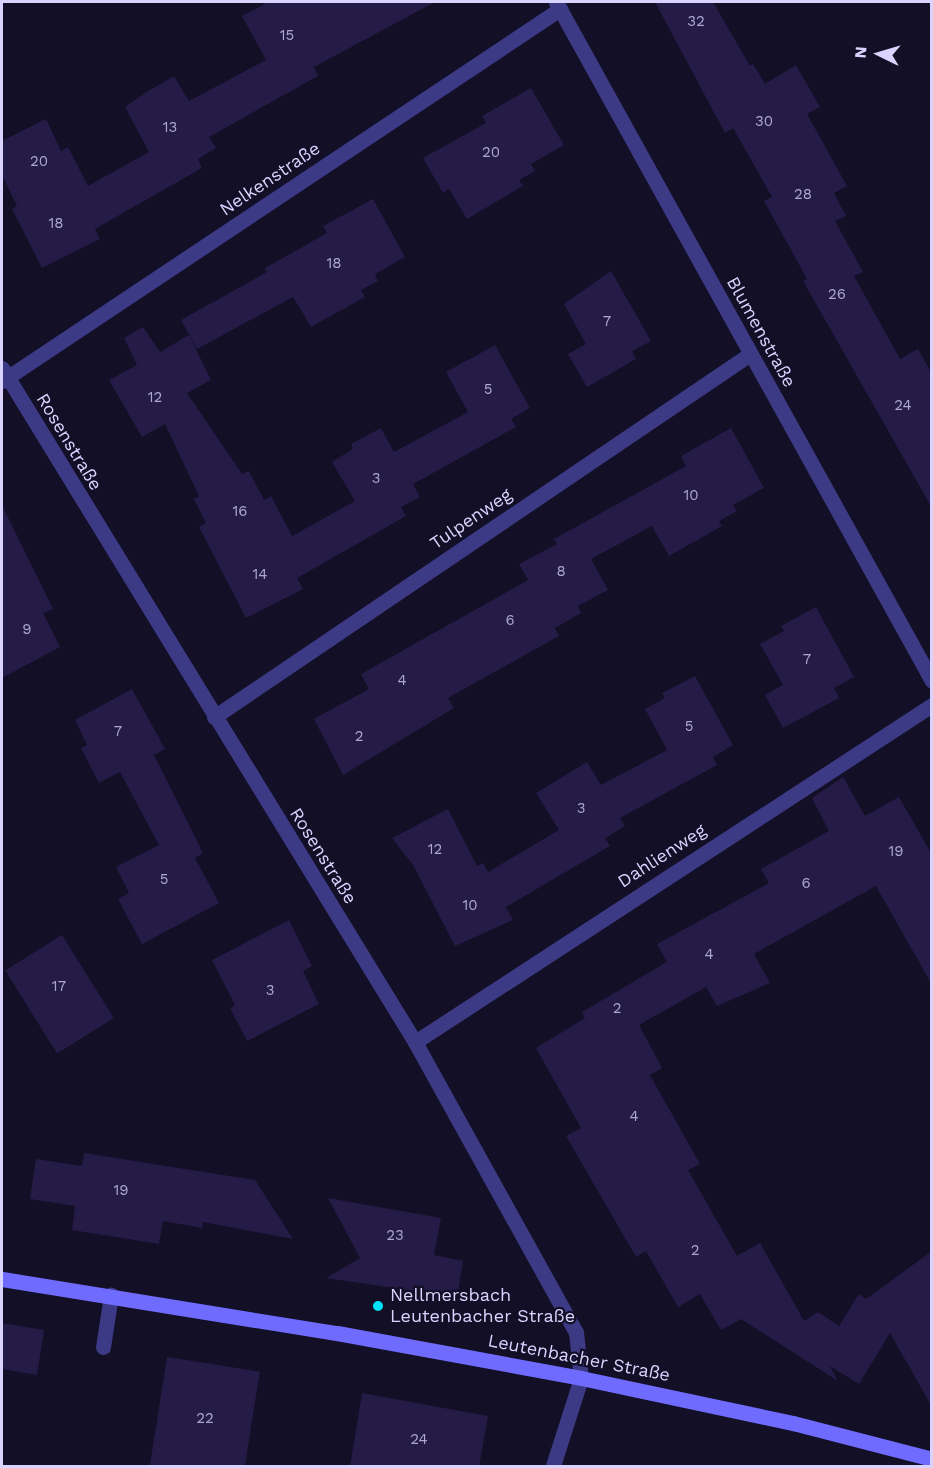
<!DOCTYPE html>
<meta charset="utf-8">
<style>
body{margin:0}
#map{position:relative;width:933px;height:1468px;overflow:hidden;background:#130f26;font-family:"Work Sans",sans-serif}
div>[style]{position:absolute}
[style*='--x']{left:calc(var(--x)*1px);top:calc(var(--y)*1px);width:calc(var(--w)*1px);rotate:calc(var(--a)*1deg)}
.building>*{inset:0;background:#241b47;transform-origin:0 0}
.lane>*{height:15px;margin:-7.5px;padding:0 7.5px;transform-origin:7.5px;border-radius:7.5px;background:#3d3a85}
.street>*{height:15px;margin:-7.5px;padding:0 7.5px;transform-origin:7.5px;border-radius:7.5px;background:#3d3a85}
.secondary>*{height:15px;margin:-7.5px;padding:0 7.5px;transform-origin:7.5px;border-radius:7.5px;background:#6f6bff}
.dots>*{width:16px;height:16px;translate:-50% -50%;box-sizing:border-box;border:3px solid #130f26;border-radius:50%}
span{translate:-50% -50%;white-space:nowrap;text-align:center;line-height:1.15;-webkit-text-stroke:4.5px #130f26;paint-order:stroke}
.number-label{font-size:15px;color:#aca6d1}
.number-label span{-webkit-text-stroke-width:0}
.street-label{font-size:18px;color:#d9d4ff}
.poi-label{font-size:18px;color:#d9d4ff}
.left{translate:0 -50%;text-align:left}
.frame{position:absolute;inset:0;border:3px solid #d9d4ff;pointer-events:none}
.north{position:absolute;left:849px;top:24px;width:60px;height:60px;-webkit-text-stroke:4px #130f26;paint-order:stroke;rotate:275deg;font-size:16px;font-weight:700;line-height:24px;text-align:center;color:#d9d4ff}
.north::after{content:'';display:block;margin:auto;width:21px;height:27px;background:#d9d4ff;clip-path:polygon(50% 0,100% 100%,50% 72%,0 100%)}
</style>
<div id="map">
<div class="building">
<div style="clip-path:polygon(268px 2px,435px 2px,314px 67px,318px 76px,209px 137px,216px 148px,198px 159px,202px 168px,95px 229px,100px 239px,42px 268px,12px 209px,17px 206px,2px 175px,2px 141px,46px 119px,61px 151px,68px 147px,88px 186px,149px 152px,125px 107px,145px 93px,174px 76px,189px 101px,266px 60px,242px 16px)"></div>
<div style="clip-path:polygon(655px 2px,713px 2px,750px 66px,753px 64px,765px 84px,796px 65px,820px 107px,807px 114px,847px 186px,834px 193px,846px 216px,835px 221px,863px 272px,854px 276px,900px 359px,918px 349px,932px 374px,932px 508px,803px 281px,807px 279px,764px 201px,772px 197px,733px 128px,725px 133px)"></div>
<div style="clip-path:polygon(531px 88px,564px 145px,531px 164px,535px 171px,519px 180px,523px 186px,467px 219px,449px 189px,443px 193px,423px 158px,486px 123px,482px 116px)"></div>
<div style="clip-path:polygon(373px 199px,405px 257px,375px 274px,378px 281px,361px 290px,365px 297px,311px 327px,293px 297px,197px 349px,181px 320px,267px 272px,265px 268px,327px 233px,323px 226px)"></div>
<div style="clip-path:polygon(611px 271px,651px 341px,632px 351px,636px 359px,587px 387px,568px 354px,586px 344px,564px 304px)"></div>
<div style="clip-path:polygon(143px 327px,160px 352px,189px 335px,211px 380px,187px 393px,242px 474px,249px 471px,264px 500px,271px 496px,292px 536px,355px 501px,332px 462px,353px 449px,351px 444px,381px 428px,394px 452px,468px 412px,446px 372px,495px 345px,530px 408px,511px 419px,516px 427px,413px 484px,420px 497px,401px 507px,406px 516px,297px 578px,303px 589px,246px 618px,199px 527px,206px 523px,194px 499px,199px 496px,165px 424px,142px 437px,109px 380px,137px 365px,124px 338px)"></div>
<div style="clip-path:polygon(731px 428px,764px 488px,733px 505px,737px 511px,719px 521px,722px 526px,669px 556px,652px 526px,591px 559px,608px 590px,578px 606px,581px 613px,555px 628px,559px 636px,448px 698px,454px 708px,343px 775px,314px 719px,369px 689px,361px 674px,528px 580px,519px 564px,557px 544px,554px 539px,686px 466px,681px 456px)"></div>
<div style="clip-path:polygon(2px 505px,53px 609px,43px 613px,60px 647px,2px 678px)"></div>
<div style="clip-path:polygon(816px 607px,854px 677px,834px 688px,839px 698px,783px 728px,765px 695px,783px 685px,760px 644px,784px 631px,781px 626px)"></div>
<div style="clip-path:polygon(695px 676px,733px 745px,713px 757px,717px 765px,620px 818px,625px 826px,605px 838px,610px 846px,506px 907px,513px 920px,455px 946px,413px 865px,392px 838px,448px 809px,477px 866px,483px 863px,488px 872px,559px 830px,536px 793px,587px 762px,601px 785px,667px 750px,645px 709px,665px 698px,662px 693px)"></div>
<div style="clip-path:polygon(132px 689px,165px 749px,154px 755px,203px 853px,195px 858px,219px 903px,142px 944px,118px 899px,129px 893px,116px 867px,159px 845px,120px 772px,99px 783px,81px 748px,87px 745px,75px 720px)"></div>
<div style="clip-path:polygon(843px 777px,865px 816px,899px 797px,932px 855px,932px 985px,876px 886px,754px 954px,770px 983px,717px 1006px,706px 987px,639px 1025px,662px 1068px,650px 1075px,700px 1164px,688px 1170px,737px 1256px,760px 1243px,804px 1321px,818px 1312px,839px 1326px,859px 1294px,866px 1299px,932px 1251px,932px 1407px,890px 1333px,859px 1384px,830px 1366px,838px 1381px,741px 1319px,721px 1330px,700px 1294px,678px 1307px,646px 1251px,636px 1257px,566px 1136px,581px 1128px,536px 1048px,585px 1018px,582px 1012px,667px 962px,657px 944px,769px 883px,761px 869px,829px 831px,812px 798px)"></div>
<div style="clip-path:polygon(289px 920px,312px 966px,303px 971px,319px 1004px,247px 1041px,230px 1008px,235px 1005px,212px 960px)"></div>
<div style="left:62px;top:935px;width:98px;height:67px;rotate:58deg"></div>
<div style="clip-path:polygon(84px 1153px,255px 1180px,293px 1239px,203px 1222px,202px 1228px,163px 1221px,159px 1244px,72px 1230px,75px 1206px,30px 1199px,36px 1159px,82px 1166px)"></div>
<div style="clip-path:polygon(328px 1198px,441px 1218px,434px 1255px,463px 1261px,456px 1304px,413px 1295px,414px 1291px,326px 1278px,360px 1258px)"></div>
<div style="clip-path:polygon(2px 1323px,44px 1330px,37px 1375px,2px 1369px)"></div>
<div style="left:167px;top:1357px;width:94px;height:111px;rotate:9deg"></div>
<div style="clip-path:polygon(362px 1393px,488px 1416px,479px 1467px,350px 1467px)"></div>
</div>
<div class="lane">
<div style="--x:103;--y:1347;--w:53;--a:-81.3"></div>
</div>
<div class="street">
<div style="--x:556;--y:2;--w:776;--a:61.02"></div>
<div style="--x:2;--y:368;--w:790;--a:58.5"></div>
<div style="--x:415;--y:1042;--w:332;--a:61"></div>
<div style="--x:576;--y:1332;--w:46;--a:83.8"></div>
<div style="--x:581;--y:1378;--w:92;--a:107.7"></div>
<div style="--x:2;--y:381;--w:671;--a:-33.69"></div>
<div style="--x:214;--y:717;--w:647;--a:-34.11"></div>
<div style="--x:415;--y:1042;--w:617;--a:-33.1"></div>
</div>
<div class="secondary">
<div style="--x:2;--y:1279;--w:339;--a:9.2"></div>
<div style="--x:337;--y:1333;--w:248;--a:10.4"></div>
<div style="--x:581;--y:1378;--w:217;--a:12"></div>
<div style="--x:793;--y:1423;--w:144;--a:14.5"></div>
</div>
<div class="dots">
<div style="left:378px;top:1306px;background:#00e5ff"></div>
</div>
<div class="number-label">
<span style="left:696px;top:22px">32</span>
<span style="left:287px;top:36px">15</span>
<span style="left:764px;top:122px">30</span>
<span style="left:170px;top:128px">13</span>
<span style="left:491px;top:153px">20</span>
<span style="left:39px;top:162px">20</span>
<span style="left:803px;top:195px">28</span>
<span style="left:56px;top:224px">18</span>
<span style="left:334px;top:264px">18</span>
<span style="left:837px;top:295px">26</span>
<span style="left:607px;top:322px">7</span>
<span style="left:488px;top:390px">5</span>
<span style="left:155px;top:398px">12</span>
<span style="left:903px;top:406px">24</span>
<span style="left:376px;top:479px">3</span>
<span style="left:691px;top:496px">10</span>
<span style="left:240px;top:512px">16</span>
<span style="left:561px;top:572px">8</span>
<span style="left:260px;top:575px">14</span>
<span style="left:510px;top:621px">6</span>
<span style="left:27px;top:630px">9</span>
<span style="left:807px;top:660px">7</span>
<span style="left:402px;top:681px">4</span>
<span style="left:689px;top:727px">5</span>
<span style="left:118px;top:732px">7</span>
<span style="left:359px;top:737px">2</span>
<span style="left:581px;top:809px">3</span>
<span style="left:435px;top:850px">12</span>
<span style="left:896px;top:852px">19</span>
<span style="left:164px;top:880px">5</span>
<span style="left:806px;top:884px">6</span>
<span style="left:470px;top:906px">10</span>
<span style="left:709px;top:955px">4</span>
<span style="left:59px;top:987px">17</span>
<span style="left:270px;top:991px">3</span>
<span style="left:617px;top:1009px">2</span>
<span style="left:634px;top:1117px">4</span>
<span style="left:121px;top:1191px">19</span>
<span style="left:395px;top:1236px">23</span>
<span style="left:695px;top:1251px">2</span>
<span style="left:205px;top:1419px">22</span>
<span style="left:419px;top:1440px">24</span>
</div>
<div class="street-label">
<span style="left:270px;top:179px;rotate:-34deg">Nelkenstraße</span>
<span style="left:761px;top:332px;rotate:61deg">Blumenstraße</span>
<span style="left:69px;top:442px;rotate:59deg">Rosenstraße</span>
<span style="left:471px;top:519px;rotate:-34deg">Tulpenweg</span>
<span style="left:323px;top:856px;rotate:58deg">Rosenstraße</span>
<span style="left:662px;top:856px;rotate:-33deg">Dahlienweg</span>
<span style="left:579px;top:1358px;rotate:11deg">Leutenbacher Straße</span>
</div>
<div class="poi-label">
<span class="left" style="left:390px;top:1306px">Nellmersbach<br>Leutenbacher Straße</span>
</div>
<div class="frame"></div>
<div class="north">N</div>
</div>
